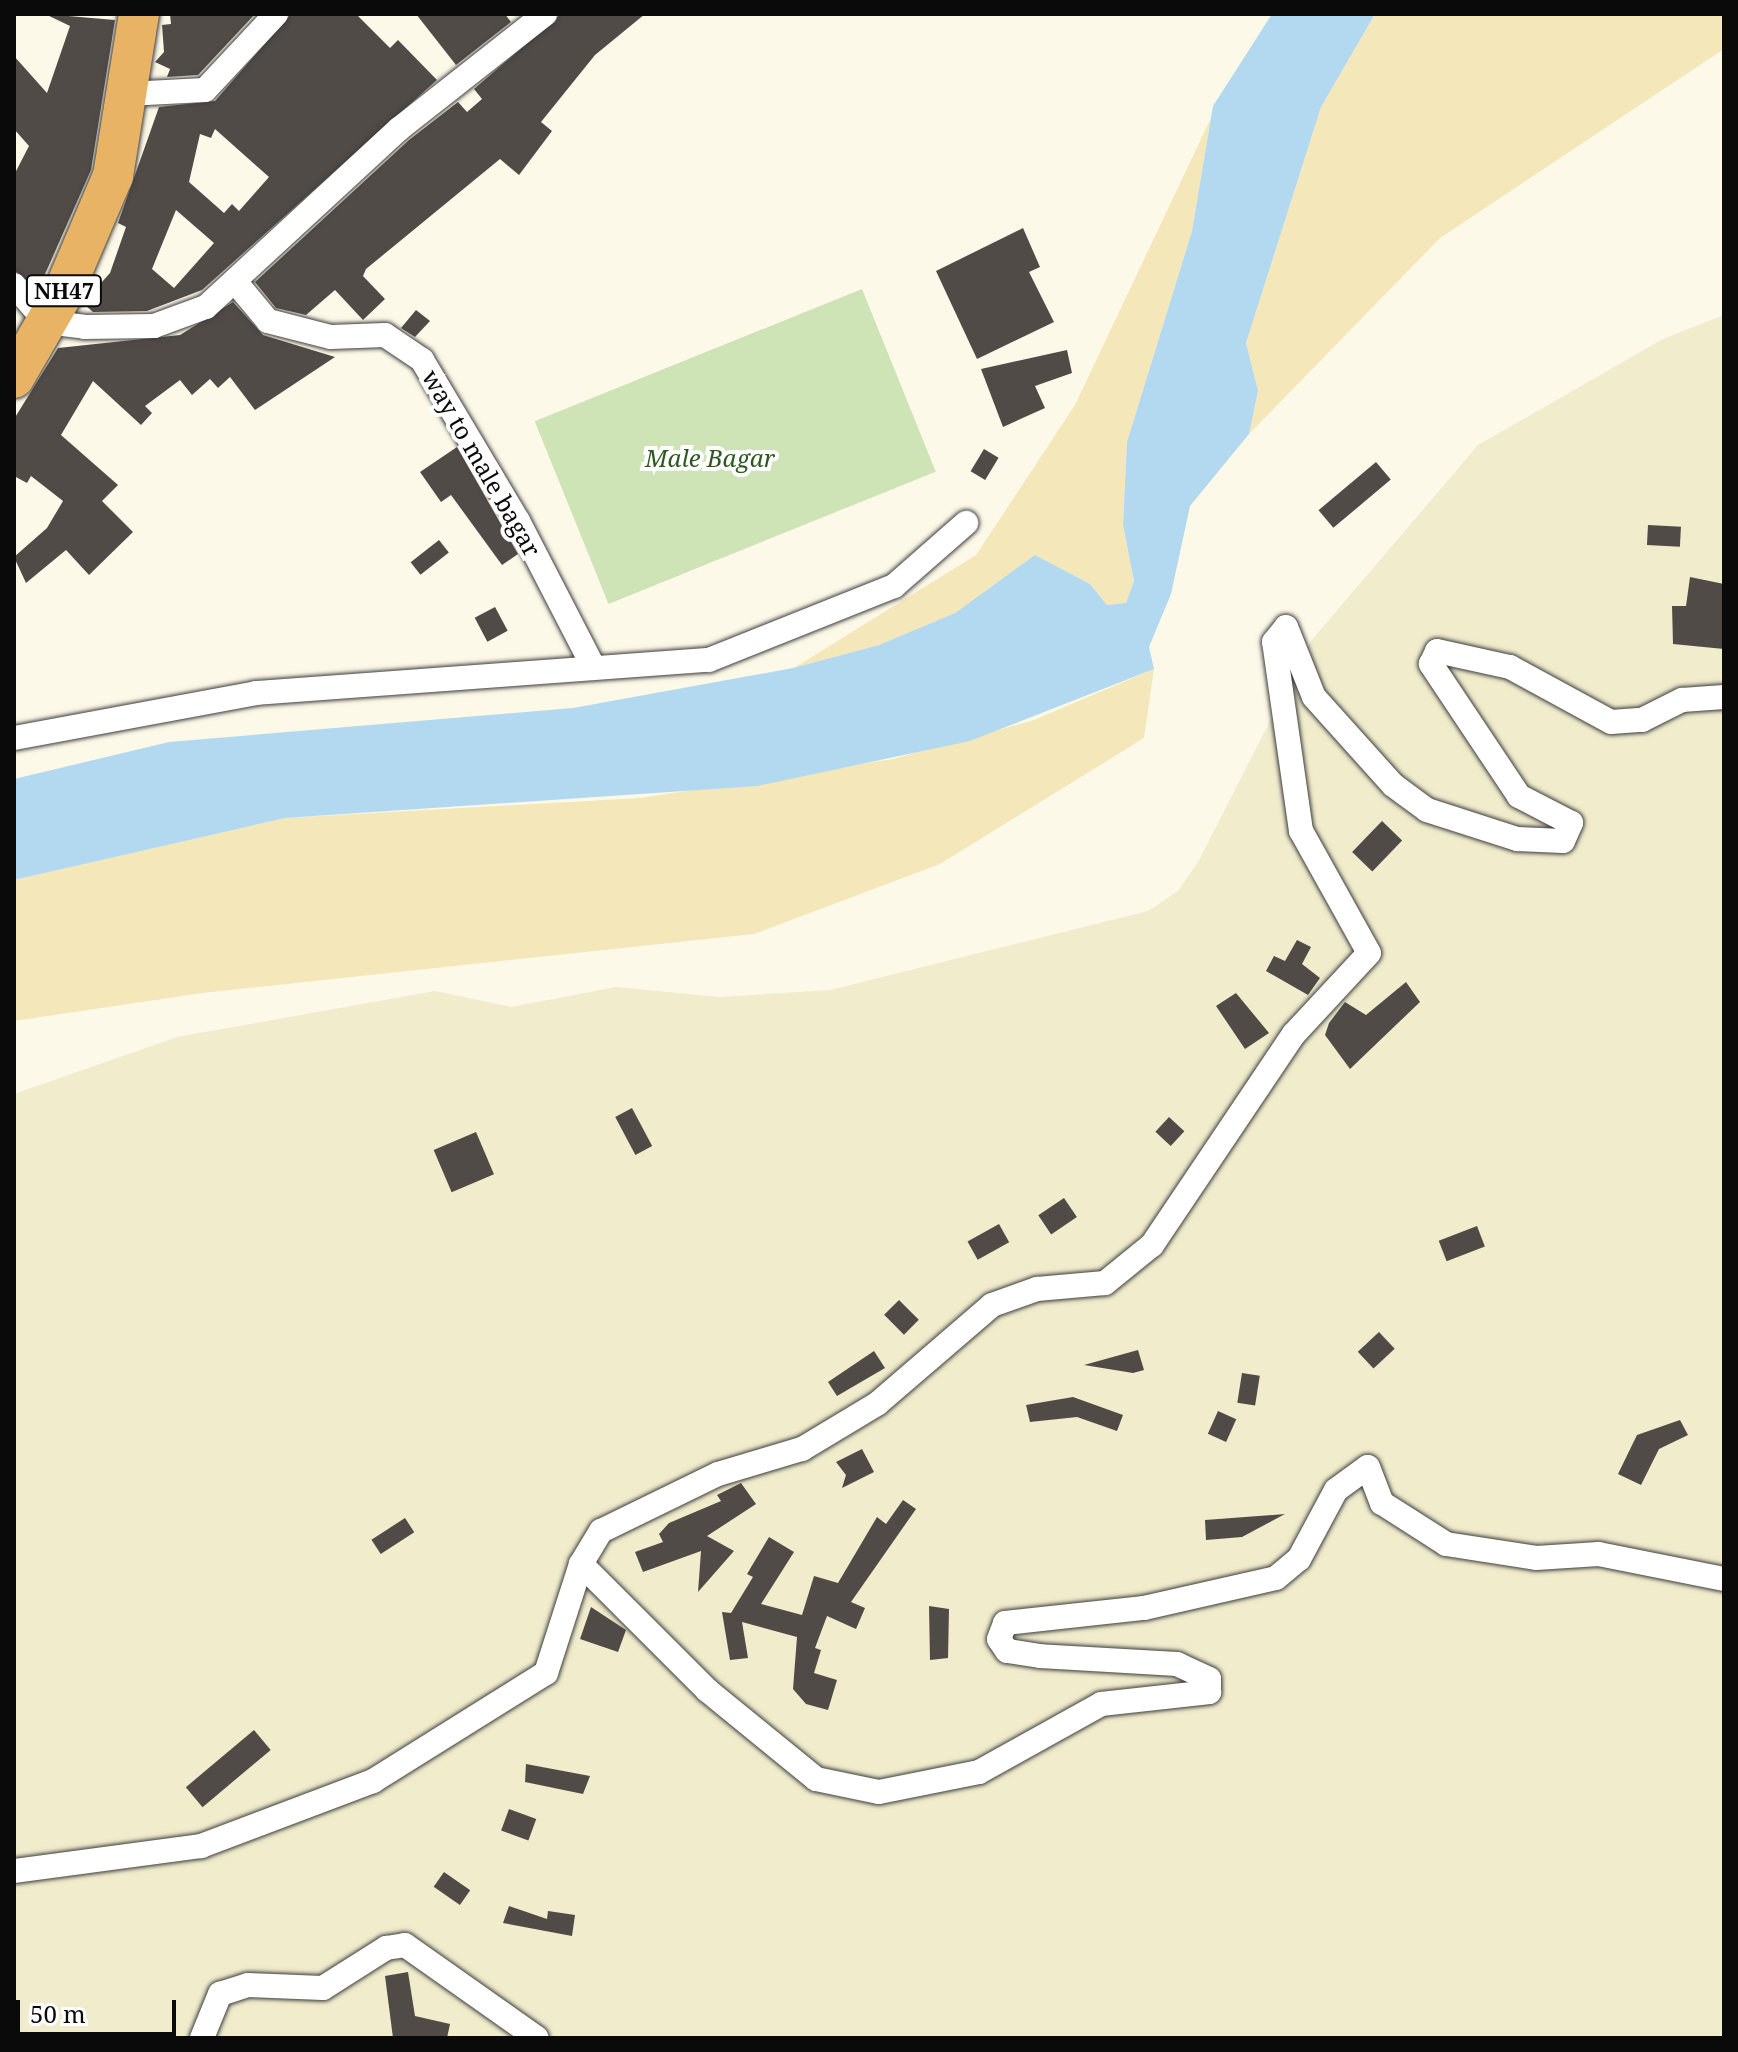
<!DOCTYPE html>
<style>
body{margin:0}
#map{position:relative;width:1738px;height:2052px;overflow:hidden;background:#fdf9e8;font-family:"Noto Serif",serif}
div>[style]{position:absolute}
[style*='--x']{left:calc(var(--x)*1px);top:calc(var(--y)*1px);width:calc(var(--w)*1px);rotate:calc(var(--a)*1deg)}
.farmland>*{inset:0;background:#f0eccc}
.green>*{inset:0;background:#cee3b6;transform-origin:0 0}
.sand>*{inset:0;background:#f4e7b9}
.water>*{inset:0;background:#b2d9ef}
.building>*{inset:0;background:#514b47;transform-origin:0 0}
.roads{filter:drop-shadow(0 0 2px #3d3d3d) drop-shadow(0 0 2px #3d3d3d)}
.minor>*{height:24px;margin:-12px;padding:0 12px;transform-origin:12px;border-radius:12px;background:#fff}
.trunk>*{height:40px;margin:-20px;padding:0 20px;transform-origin:20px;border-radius:20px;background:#e8b364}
span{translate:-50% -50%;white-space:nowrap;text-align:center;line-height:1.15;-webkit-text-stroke:8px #fff;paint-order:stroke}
.shield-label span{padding:2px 6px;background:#fff;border:2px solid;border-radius:6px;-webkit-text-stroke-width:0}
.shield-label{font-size:22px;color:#0a0a0a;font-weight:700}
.park-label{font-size:24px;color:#2e5a21;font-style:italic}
.street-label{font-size:24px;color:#0a0a0a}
.frame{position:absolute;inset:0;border:16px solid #0a0a0a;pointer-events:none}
.scale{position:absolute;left:16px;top:2000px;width:160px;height:36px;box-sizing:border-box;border:4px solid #0a0a0a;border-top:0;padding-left:10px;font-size:24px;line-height:28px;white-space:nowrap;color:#0a0a0a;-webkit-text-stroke:6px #fff;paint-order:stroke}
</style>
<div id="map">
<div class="farmland">
<div style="clip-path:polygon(1724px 315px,1724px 2038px,14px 2038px,14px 1094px,177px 1037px,435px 991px,511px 1007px,616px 987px,720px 997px,830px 990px,1148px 911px,1178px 891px,1198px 862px,1311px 641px,1478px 445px,1663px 339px)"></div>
</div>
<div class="green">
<div style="left:862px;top:289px;width:197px;height:353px;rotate:68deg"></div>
</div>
<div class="sand">
<div style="clip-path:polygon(1375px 14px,1724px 14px,1724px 49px,1440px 238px,1249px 434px,1258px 391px,1246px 343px,1321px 107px)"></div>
<div style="clip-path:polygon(1211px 118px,1192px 231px,1127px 442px,1123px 525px,1134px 581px,1126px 603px,1107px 605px,1090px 584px,1035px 555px,955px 613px,879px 645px,794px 668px,976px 555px,1075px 405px)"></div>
<div style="clip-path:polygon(1154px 669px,1144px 738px,940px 864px,754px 934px,202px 993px,14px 1021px,14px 880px,285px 818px,640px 798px,893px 759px,1034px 720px)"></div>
</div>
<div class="water">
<div style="clip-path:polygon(1272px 14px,1375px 14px,1321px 107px,1246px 343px,1258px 391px,1249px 434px,1190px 506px,1171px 594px,1149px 647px,1154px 669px,970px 741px,757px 786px,285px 818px,14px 880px,14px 779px,169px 742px,573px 708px,793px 668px,879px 645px,955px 613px,1035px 555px,1090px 584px,1107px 605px,1126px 603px,1134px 581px,1123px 525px,1127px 442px,1192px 231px,1213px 106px)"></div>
</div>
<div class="building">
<div style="clip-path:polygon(45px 14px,115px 20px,91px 170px,38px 290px,14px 270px,14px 175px,29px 146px,14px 129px,14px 56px,47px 93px,70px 26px)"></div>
<div style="clip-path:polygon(170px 14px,255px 14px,198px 75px,167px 77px,170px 69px,155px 62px,164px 52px,162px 25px,171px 24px)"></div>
<div style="clip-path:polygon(evenodd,291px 14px,356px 14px,390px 48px,398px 40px,437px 80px,202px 290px,147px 311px,93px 312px,83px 303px,110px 273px,126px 227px,118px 223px,159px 107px,215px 101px,291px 14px,215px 129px,269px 177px,239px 211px,232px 204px,224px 213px,189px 182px,200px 134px,211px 138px,215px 129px,291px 14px,176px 210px,214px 243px,174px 288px,152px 269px,176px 210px)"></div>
<div style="clip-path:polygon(416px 14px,505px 14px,511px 22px,456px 65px)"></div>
<div style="clip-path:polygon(561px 14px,645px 14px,595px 55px,541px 122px,552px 131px,519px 175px,500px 159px,366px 269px,363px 276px,385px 299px,363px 320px,335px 290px,306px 315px,276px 308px,255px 282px,409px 140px,458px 102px,467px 112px,482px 99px,474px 89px)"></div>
<div style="clip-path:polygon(1023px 228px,1040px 267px,1029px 272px,1054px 322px,977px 359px,936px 271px)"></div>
<div style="clip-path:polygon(233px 302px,263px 335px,335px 357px,255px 410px,230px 377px,218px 388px,210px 379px,192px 395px,180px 380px,145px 406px,152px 413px,141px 425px,93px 381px,61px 435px,118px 485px,102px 501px,133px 532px,89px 575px,66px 550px,26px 583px,14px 557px,47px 528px,63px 501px,31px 476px,27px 483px,14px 476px,14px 419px,58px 348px,180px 335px)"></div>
<div style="clip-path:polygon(416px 310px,430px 321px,415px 337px,401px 328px)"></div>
<div style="clip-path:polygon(1067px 350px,1072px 373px,1035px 386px,1045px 408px,1003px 427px,981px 369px)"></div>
<div style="clip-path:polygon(457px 447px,518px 554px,502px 565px,451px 495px,441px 502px,420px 472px)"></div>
<div style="left:984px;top:449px;width:17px;height:26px;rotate:31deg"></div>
<div style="left:1376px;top:462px;width:23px;height:75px;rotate:50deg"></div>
<div style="left:1648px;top:525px;width:33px;height:20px;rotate:3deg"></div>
<div style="left:439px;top:540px;width:16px;height:36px;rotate:52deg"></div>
<div style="clip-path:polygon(1690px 577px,1724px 584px,1724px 649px,1673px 644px,1672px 606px,1686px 606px)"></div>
<div style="left:495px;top:607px;width:27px;height:23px;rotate:62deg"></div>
<div style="left:1382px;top:821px;width:28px;height:43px;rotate:44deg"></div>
<div style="clip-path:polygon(1297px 940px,1311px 947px,1302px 964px,1320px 978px,1308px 995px,1266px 971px,1274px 956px,1285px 961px)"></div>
<div style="clip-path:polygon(1406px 982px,1420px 1002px,1350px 1069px,1325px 1035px,1329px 1023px,1345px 1002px,1366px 1015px)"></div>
<div style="clip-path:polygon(1236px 993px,1269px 1033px,1245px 1049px,1216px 1006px)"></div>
<div style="left:632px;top:1108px;width:43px;height:19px;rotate:62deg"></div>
<div style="left:1169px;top:1117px;width:21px;height:20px;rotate:43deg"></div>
<div style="left:476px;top:1132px;width:46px;height:46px;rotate:67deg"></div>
<div style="left:1064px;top:1198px;width:23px;height:31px;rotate:56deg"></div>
<div style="left:999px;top:1224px;width:21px;height:36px;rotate:61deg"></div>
<div style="left:1477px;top:1226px;width:22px;height:41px;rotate:69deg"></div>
<div style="left:899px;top:1300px;width:28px;height:21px;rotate:45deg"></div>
<div style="left:1379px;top:1332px;width:23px;height:29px;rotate:47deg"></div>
<div style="clip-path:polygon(1138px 1350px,1144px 1370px,1133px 1373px,1084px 1365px)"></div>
<div style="clip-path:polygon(874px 1351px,885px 1368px,837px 1396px,828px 1382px)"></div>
<div style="left:1242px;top:1373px;width:18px;height:30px;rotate:9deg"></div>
<div style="clip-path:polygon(1073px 1397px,1123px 1415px,1117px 1431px,1077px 1417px,1030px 1422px,1026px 1405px)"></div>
<div style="left:1218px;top:1411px;width:20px;height:25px;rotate:24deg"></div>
<div style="clip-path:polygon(1680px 1420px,1688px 1435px,1659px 1449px,1641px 1485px,1618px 1474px,1637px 1435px)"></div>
<div style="clip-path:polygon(862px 1449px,874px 1472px,842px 1488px,846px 1475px,836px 1462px)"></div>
<div style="clip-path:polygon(741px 1483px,756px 1504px,707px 1536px,734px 1551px,698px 1592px,701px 1551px,643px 1572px,635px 1552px,663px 1542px,659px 1534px,669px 1523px,721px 1501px,717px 1495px)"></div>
<div style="clip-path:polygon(903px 1500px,916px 1509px,851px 1602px,865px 1608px,856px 1629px,827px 1616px,815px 1648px,821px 1650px,814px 1673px,837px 1680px,828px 1710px,806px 1704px,793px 1689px,797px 1637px,742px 1622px,748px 1658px,730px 1660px,722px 1612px,731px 1613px,753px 1577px,747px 1574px,769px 1537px,794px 1552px,761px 1604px,802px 1615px,814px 1576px,838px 1583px,877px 1517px,886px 1524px)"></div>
<div style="clip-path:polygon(1285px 1514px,1242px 1537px,1206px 1540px,1205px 1520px)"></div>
<div style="left:405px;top:1518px;width:17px;height:40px;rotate:57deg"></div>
<div style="clip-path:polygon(929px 1606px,949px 1609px,948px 1658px,930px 1660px)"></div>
<div style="clip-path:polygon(591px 1607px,626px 1630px,618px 1652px,580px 1639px)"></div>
<div style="left:254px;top:1730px;width:26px;height:89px;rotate:50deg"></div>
<div style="clip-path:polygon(526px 1764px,590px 1776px,583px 1794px,525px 1782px)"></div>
<div style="left:509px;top:1809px;width:29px;height:23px;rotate:20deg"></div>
<div style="left:444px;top:1872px;width:32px;height:18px;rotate:35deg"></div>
<div style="clip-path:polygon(509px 1906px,547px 1919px,548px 1911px,575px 1915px,572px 1936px,503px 1923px)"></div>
<div style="clip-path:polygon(408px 1972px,415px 2016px,450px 2024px,447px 2038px,393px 2038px,385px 1976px)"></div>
</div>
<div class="roads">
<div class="minor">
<div style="--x:127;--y:94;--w:78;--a:-2.9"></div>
<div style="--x:205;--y:90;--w:104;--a:-46.9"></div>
<div style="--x:14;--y:285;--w:49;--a:49.1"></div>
<div style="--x:46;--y:322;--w:38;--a:7"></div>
<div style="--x:84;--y:327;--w:70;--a:-0.8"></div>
<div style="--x:154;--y:326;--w:55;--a:-20.1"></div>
<div style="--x:206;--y:307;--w:263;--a:-42.7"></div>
<div style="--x:399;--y:129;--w:186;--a:-38.2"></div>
<div style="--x:238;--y:285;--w:47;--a:50.2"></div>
<div style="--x:268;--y:321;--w:65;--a:14.3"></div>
<div style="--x:331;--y:337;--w:54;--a:-2.1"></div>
<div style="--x:385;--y:335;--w:45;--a:34"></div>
<div style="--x:422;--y:360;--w:187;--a:59.2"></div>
<div style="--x:518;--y:521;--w:165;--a:62.7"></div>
<div style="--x:14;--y:738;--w:246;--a:-10.5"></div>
<div style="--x:256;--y:693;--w:454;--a:-4.2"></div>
<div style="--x:709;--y:660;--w:199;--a:-21.8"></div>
<div style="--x:894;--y:586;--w:96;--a:-41.2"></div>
<div style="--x:581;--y:1564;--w:178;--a:45"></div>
<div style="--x:707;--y:1690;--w:141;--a:39.2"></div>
<div style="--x:816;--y:1779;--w:64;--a:11.7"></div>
<div style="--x:879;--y:1792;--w:102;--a:-11.3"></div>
<div style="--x:979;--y:1772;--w:140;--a:-29.1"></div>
<div style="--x:1101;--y:1704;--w:109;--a:-6.3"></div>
<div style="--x:1209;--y:1692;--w:13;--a:-90"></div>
<div style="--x:1209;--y:1679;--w:35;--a:-155"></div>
<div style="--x:1177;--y:1664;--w:137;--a:-176.7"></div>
<div style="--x:1040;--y:1656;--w:33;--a:-171"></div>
<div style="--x:1007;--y:1651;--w:14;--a:-124"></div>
<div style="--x:999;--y:1639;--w:17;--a:-69"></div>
<div style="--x:1005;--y:1623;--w:140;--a:-6.2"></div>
<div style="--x:1144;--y:1608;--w:135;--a:-12.8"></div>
<div style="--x:1276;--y:1578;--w:30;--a:-40"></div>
<div style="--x:1299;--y:1559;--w:78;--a:-61.8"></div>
<div style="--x:1336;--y:1490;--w:39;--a:-36"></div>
<div style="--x:1368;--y:1467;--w:39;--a:69"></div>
<div style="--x:1382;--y:1503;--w:76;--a:32.6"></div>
<div style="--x:1446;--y:1544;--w:91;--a:8.8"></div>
<div style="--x:1536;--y:1558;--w:63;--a:-3.6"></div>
<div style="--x:1599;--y:1554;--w:127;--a:11.3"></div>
<div style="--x:14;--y:1871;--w:189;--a:-7.6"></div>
<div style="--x:201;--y:1846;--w:184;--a:-20.7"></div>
<div style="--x:373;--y:1781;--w:204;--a:-32"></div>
<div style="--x:546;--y:1673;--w:114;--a:-72.2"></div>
<div style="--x:581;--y:1564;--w:39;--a:-59"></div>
<div style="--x:601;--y:1531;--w:130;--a:-26"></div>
<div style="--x:718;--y:1474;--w:88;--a:-16.6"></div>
<div style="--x:802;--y:1449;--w:87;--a:-31"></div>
<div style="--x:877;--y:1404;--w:152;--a:-40.7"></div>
<div style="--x:992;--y:1305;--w:48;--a:-19.6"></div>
<div style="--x:1037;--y:1289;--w:68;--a:-5"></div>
<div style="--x:1105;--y:1283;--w:60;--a:-39"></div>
<div style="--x:1152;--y:1245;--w:254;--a:-56.1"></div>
<div style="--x:1294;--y:1034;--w:110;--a:-47.2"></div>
<div style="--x:1369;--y:953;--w:140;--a:-119.1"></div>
<div style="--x:1301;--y:831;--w:191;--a:-98.1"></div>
<div style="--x:1274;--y:642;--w:19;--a:-51"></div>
<div style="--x:1286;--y:627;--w:75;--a:68.2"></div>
<div style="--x:1314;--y:697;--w:118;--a:48.1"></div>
<div style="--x:1393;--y:785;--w:42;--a:36.3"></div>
<div style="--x:1427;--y:810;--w:95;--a:17.9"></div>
<div style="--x:1517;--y:839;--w:46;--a:2.5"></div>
<div style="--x:1563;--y:841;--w:20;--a:-66"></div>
<div style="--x:1571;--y:823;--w:59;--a:-152.6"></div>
<div style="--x:1519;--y:796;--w:159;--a:-123.7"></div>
<div style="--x:1431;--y:664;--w:14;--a:-65"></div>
<div style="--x:1437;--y:651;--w:75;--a:12.4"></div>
<div style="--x:1510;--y:667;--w:115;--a:28.6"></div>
<div style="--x:1611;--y:722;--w:31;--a:-4"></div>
<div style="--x:1642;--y:720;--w:45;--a:-26.6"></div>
<div style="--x:1682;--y:700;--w:42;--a:-4.1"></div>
<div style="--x:202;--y:2038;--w:48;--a:-67.8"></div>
<div style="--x:220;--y:1994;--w:29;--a:-18"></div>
<div style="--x:248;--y:1985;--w:75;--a:2.3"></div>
<div style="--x:323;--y:1988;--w:75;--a:-32.4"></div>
<div style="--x:386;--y:1948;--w:19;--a:-9"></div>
<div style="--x:405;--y:1945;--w:161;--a:35.2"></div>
</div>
<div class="trunk">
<div style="--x:14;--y:378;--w:98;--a:-60"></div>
<div style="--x:63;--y:293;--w:127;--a:-66.9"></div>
<div style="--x:113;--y:176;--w:164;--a:-80.9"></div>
</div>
</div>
<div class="shield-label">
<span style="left:64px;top:291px">NH47</span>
</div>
<div class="park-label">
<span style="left:710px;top:458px">Male Bagar</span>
</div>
<div class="street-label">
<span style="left:482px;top:463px;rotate:60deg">way to male bagar</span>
</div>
<div class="frame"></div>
<div class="scale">50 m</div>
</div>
